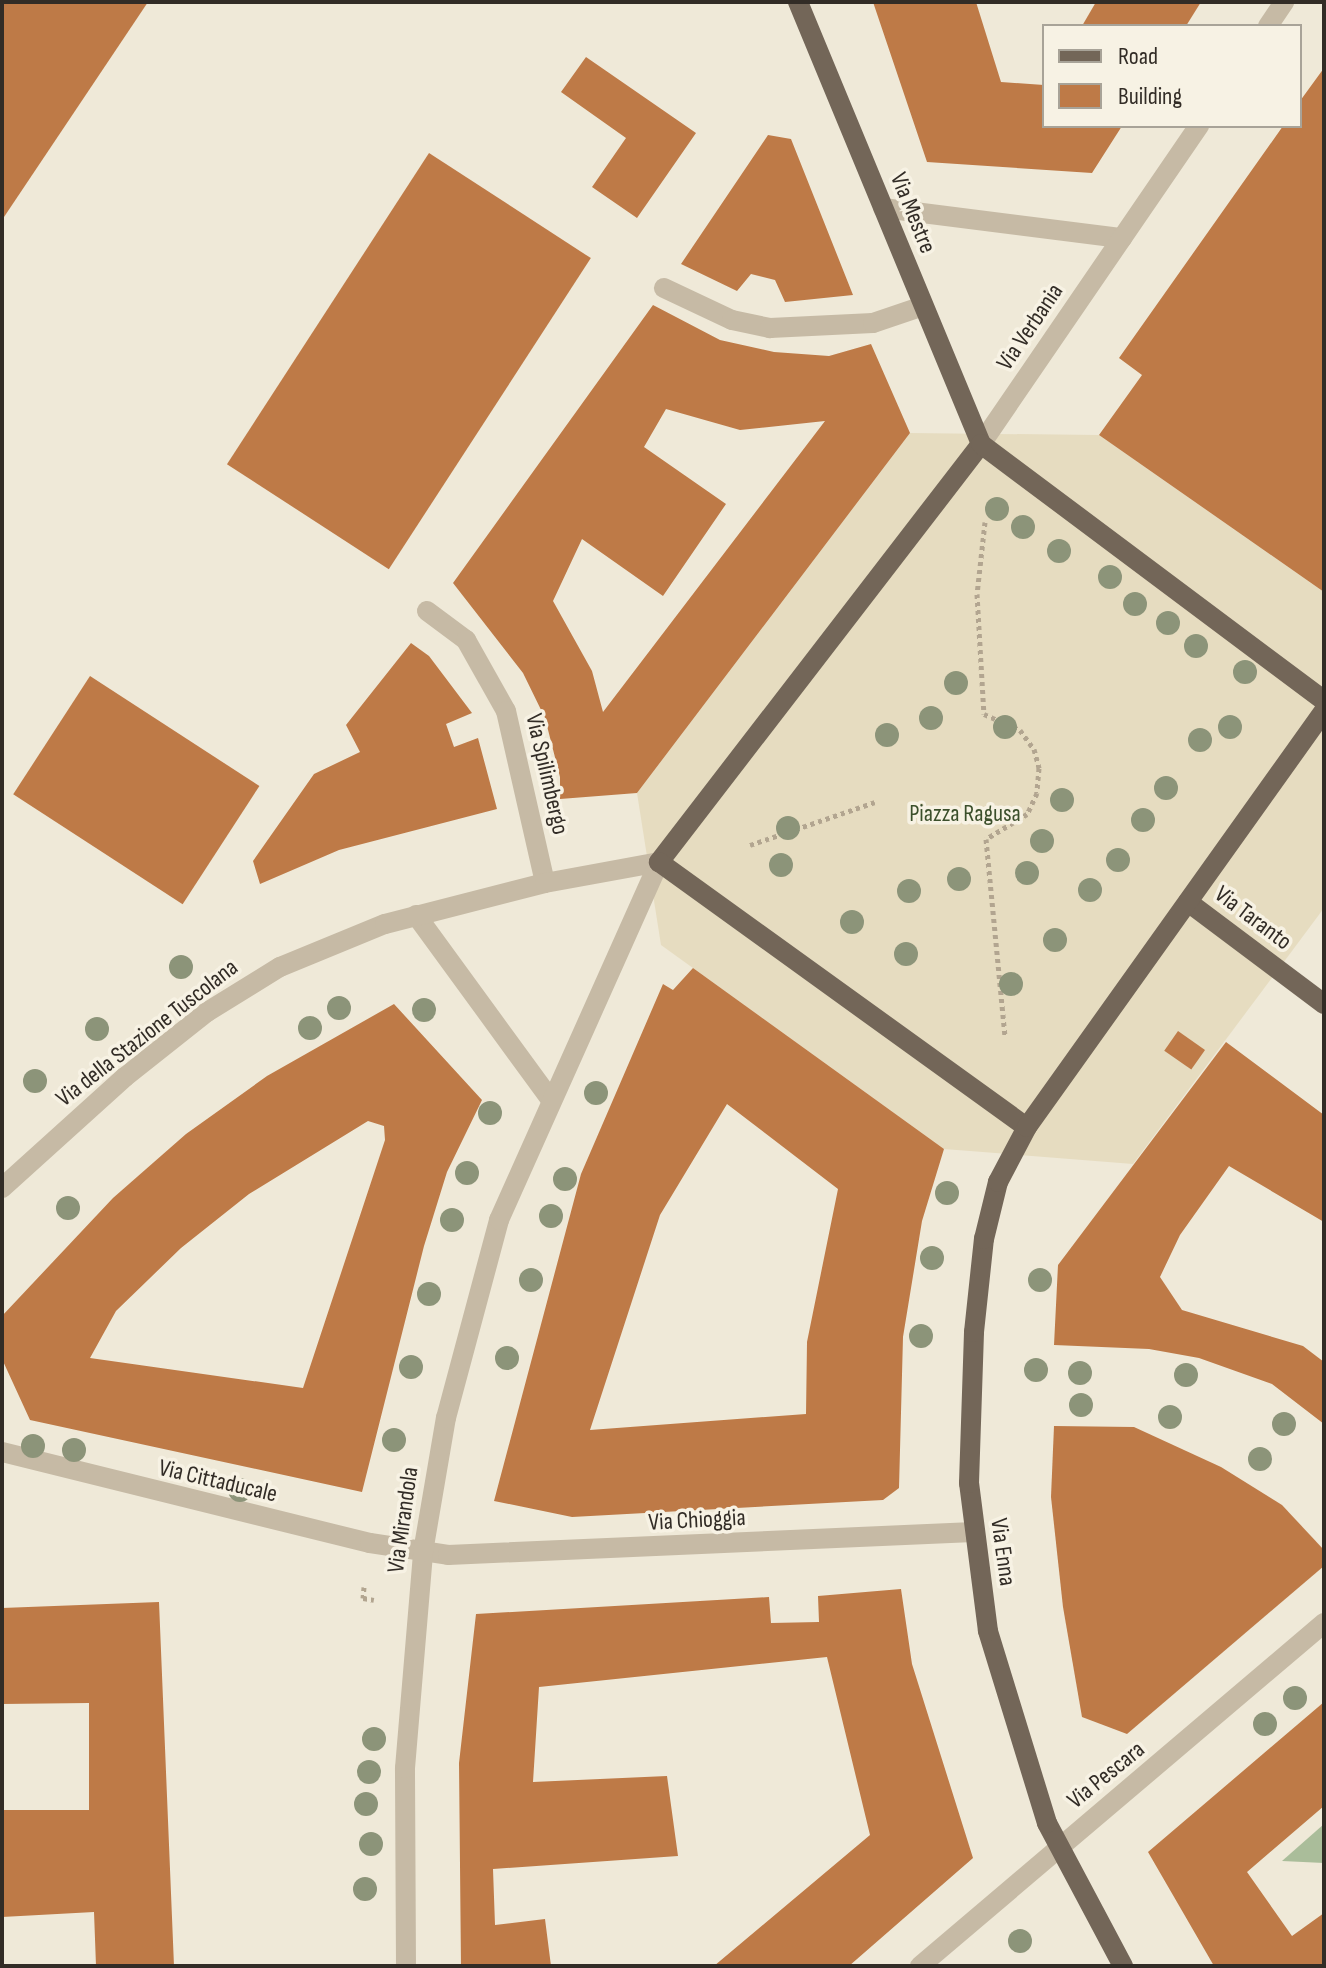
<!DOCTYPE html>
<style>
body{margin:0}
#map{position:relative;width:1326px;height:1968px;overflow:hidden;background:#efe9d8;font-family:"Sofia Sans Condensed",sans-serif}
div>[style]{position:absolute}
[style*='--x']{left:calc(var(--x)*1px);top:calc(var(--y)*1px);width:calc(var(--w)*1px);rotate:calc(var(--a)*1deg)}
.green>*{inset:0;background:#aabd9a}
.plaza>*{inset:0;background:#e6dcc0}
.building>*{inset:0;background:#be7a47;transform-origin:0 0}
.path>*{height:5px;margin-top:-2.5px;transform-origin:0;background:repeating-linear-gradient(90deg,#b2a590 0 4px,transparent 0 8px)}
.minor>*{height:20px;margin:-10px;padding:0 10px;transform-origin:10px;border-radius:10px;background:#c6baa5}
.major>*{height:20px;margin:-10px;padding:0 10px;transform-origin:10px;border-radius:10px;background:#736658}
.trees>*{width:24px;height:24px;margin:-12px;border-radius:50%;background:#8c9479}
span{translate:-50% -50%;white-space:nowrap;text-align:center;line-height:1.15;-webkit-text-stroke:7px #f7f2e4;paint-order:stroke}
.street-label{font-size:24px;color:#322c26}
.park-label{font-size:24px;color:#3b4f2b}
.frame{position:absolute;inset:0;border:4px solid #322c26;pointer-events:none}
.legend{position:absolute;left:1042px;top:24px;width:260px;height:104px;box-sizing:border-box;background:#f7f2e4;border:2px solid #a8a398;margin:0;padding:10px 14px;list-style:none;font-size:24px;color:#322c26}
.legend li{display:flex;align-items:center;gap:16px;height:40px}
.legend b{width:40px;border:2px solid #a8a398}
</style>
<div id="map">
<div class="green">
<div style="clip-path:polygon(1324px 1824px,1324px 1863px,1282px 1861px)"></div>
</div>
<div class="plaza">
<div style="clip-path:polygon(910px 433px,1099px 435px,1324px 592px,1324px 908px,1133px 1164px,944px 1149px,661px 945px,637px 793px)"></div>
</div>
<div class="building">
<div style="clip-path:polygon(2px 2px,148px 2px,2px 220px)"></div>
<div style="clip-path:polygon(873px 2px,976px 2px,1001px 82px,1044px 85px,1044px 126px,1122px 126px,1092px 173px,927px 162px)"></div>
<div style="clip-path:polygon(1096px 2px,1201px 2px,1186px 26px,1082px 26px)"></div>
<div style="clip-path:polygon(586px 57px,696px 133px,637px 218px,592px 187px,626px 138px,561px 92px)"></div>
<div style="clip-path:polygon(1324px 68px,1324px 592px,1099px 435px,1142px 375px,1119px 358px,1283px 126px,1300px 126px,1300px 101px)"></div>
<div style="clip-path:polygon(768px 135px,791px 139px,853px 295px,785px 302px,775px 280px,751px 274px,737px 291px,681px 264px)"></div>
<div style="left:429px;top:153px;width:193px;height:371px;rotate:33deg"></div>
<div style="clip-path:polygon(evenodd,653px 305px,720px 340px,774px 352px,829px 356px,871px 344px,910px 433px,637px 793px,560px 799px,560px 777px,545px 718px,523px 673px,453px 583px,653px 305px,666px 409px,740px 430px,825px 421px,603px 712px,592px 671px,553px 601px,582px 539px,663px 596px,726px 504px,644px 447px,666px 409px)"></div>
<div style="clip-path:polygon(411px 643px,429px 656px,472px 713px,446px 724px,454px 747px,478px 738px,497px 809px,339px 850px,260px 884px,253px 861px,314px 774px,360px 752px,346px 725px)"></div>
<div style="left:90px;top:676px;width:202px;height:141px;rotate:33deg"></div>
<div style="clip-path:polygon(evenodd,693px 968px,944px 1149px,922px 1221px,903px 1337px,899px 1488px,883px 1500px,572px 1517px,494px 1501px,581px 1174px,663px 984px,673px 990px,693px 968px,727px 1104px,838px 1189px,807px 1342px,806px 1414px,590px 1430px,660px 1215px,727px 1104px)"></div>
<div style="clip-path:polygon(evenodd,394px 1004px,482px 1100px,447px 1172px,424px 1246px,362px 1492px,30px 1420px,2px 1359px,2px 1316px,113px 1198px,186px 1134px,267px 1076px,394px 1004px,368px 1121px,384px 1126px,385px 1140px,303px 1388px,90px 1358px,116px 1311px,181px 1248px,249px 1194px,368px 1121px)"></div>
<div style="left:1178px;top:1031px;width:33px;height:24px;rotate:35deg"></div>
<div style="clip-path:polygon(1226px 1042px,1324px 1115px,1324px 1222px,1229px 1166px,1180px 1235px,1160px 1277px,1182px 1310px,1303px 1346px,1324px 1362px,1324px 1424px,1272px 1384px,1199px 1358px,1149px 1349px,1054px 1345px,1058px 1265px)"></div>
<div style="clip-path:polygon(1054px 1426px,1134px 1427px,1221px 1467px,1282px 1505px,1324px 1550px,1324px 1566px,1127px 1734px,1082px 1717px,1063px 1607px,1051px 1497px)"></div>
<div style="clip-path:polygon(901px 1589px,912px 1664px,973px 1858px,849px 1966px,714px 1966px,870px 1835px,827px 1657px,539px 1687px,533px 1782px,667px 1776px,678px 1856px,493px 1869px,495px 1925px,545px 1919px,551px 1966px,461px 1966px,459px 1763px,476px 1614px,769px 1597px,771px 1623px,819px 1622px,818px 1596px)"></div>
<div style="clip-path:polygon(159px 1602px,174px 1966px,96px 1966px,94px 1912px,2px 1917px,2px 1810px,89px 1810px,89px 1703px,2px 1704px,2px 1608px)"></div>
<div style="clip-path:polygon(1324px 1702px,1324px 1806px,1247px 1872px,1292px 1936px,1324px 1913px,1324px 1966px,1214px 1966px,1148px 1852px)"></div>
</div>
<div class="path">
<div style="--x:985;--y:522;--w:72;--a:96.3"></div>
<div style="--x:977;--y:594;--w:120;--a:86.7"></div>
<div style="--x:984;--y:714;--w:39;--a:24"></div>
<div style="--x:1020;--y:730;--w:24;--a:54"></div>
<div style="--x:1034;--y:749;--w:20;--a:75"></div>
<div style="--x:1039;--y:768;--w:25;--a:95"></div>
<div style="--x:1037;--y:793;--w:23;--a:115"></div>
<div style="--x:1027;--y:814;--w:48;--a:148.6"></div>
<div style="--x:986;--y:839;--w:197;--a:84.5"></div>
<div style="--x:750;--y:845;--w:132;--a:-19"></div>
<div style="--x:364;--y:1587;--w:11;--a:95"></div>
<div style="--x:363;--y:1598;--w:11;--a:10"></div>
</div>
<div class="minor">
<div style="--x:1268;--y:26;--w:29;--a:-56"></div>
<div style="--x:883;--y:208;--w:241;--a:7.2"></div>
<div style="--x:664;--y:288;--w:75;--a:25.2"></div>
<div style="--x:732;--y:320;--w:39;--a:12"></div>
<div style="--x:770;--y:328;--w:103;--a:-2.8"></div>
<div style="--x:873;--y:323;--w:53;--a:-18.8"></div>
<div style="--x:981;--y:444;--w:386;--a:-55.6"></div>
<div style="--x:427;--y:611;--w:49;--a:36.6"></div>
<div style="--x:466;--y:640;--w:81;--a:60.6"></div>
<div style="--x:506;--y:711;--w:176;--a:77.2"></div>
<div style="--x:416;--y:915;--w:228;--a:53.9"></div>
<div style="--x:2;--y:1188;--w:166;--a:-42.1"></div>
<div style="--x:125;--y:1077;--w:105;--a:-38.4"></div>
<div style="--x:207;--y:1012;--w:86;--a:-31.7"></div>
<div style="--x:280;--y:967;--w:113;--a:-22.3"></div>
<div style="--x:385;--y:924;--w:165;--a:-14.4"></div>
<div style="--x:545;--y:883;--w:116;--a:-10.4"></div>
<div style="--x:2;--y:1452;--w:379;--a:13.9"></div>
<div style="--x:370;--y:1543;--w:79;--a:8.7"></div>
<div style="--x:448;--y:1555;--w:526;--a:-2.51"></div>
<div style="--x:406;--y:1966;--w:198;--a:-90.3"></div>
<div style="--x:405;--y:1768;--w:217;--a:-85.2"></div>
<div style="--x:423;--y:1552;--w:136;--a:-80.3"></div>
<div style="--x:446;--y:1418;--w:205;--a:-75"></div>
<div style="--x:499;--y:1220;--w:392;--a:-65.9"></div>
<div style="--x:920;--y:1966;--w:530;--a:-40.33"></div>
</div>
<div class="major">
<div style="--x:798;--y:2;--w:478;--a:67.5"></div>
<div style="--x:981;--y:444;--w:528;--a:127.61"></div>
<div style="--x:659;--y:862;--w:453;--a:35.8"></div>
<div style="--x:981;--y:444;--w:429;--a:36.8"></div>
<div style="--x:1188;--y:902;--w:170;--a:36.9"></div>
<div style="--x:1123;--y:1966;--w:162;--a:-118"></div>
<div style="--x:1047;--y:1823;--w:201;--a:-107.1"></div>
<div style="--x:988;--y:1631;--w:149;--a:-97.3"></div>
<div style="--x:969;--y:1483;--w:151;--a:-88.1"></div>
<div style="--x:974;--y:1332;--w:94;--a:-83.9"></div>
<div style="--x:984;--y:1239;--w:59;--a:-76.2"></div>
<div style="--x:998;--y:1182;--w:62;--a:-62.2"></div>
<div style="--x:1027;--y:1127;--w:511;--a:-54.48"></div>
</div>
<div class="trees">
<div style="left:997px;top:509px"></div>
<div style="left:1023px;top:527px"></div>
<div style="left:1059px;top:551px"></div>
<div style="left:1110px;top:577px"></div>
<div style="left:1135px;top:604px"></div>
<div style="left:1168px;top:623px"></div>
<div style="left:1196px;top:646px"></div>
<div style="left:1245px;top:672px"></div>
<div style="left:956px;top:683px"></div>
<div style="left:931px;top:718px"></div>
<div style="left:1005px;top:727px"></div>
<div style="left:1230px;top:727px"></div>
<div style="left:887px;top:735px"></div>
<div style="left:1200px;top:740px"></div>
<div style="left:1166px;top:788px"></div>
<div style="left:1062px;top:800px"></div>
<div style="left:1143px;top:820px"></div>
<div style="left:788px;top:828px"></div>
<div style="left:1042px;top:841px"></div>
<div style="left:1118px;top:860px"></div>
<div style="left:781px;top:865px"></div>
<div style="left:1027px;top:873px"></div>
<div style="left:959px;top:879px"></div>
<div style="left:1090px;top:890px"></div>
<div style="left:909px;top:891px"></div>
<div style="left:852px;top:922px"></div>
<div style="left:1055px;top:940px"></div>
<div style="left:906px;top:954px"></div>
<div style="left:181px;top:967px"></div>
<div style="left:1011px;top:984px"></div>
<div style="left:339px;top:1008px"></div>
<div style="left:424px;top:1010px"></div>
<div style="left:310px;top:1028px"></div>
<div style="left:97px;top:1029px"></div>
<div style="left:35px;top:1081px"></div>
<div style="left:596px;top:1093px"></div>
<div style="left:490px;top:1113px"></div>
<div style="left:467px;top:1173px"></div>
<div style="left:565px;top:1179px"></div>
<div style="left:947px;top:1193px"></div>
<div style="left:68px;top:1208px"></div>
<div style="left:551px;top:1216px"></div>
<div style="left:452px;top:1220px"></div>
<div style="left:932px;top:1258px"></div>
<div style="left:531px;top:1280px"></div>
<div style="left:1040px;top:1280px"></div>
<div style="left:429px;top:1294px"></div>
<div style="left:921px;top:1336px"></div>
<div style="left:507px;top:1358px"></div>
<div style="left:411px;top:1367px"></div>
<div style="left:1036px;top:1370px"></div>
<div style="left:1080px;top:1373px"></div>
<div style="left:1186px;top:1375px"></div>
<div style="left:1081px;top:1405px"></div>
<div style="left:1170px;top:1417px"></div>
<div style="left:1284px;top:1424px"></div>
<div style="left:394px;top:1440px"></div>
<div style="left:33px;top:1446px"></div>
<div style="left:74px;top:1450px"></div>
<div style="left:1260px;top:1459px"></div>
<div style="left:240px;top:1490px"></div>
<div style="left:1295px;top:1698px"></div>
<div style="left:1265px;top:1724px"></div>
<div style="left:374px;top:1739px"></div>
<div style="left:369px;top:1772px"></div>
<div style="left:366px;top:1804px"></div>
<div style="left:371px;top:1844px"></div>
<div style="left:365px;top:1889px"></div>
<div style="left:1020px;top:1941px"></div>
</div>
<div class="street-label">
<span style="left:913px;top:213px;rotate:68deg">Via Mestre</span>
<span style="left:1030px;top:327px;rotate:-56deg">Via Verbania</span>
<span style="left:547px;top:774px;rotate:77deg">Via Spilimbergo</span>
<span style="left:1253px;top:918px;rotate:37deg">Via Taranto</span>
<span style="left:147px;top:1033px;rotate:-38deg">Via della Stazione Tuscolana</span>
<span style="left:218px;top:1481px;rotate:13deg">Via Cittaducale</span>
<span style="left:403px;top:1520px;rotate:-82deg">Via Mirandola</span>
<span style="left:697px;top:1520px;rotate:-3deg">Via Chioggia</span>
<span style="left:1003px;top:1552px;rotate:82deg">Via Enna</span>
<span style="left:1106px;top:1775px;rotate:-39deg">Via Pescara</span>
</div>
<div class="park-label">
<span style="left:965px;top:814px">Piazza Ragusa</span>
</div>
<div class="frame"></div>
<ul class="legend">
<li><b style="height:10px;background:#736658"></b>Road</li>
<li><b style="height:22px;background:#be7a47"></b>Building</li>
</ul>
</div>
